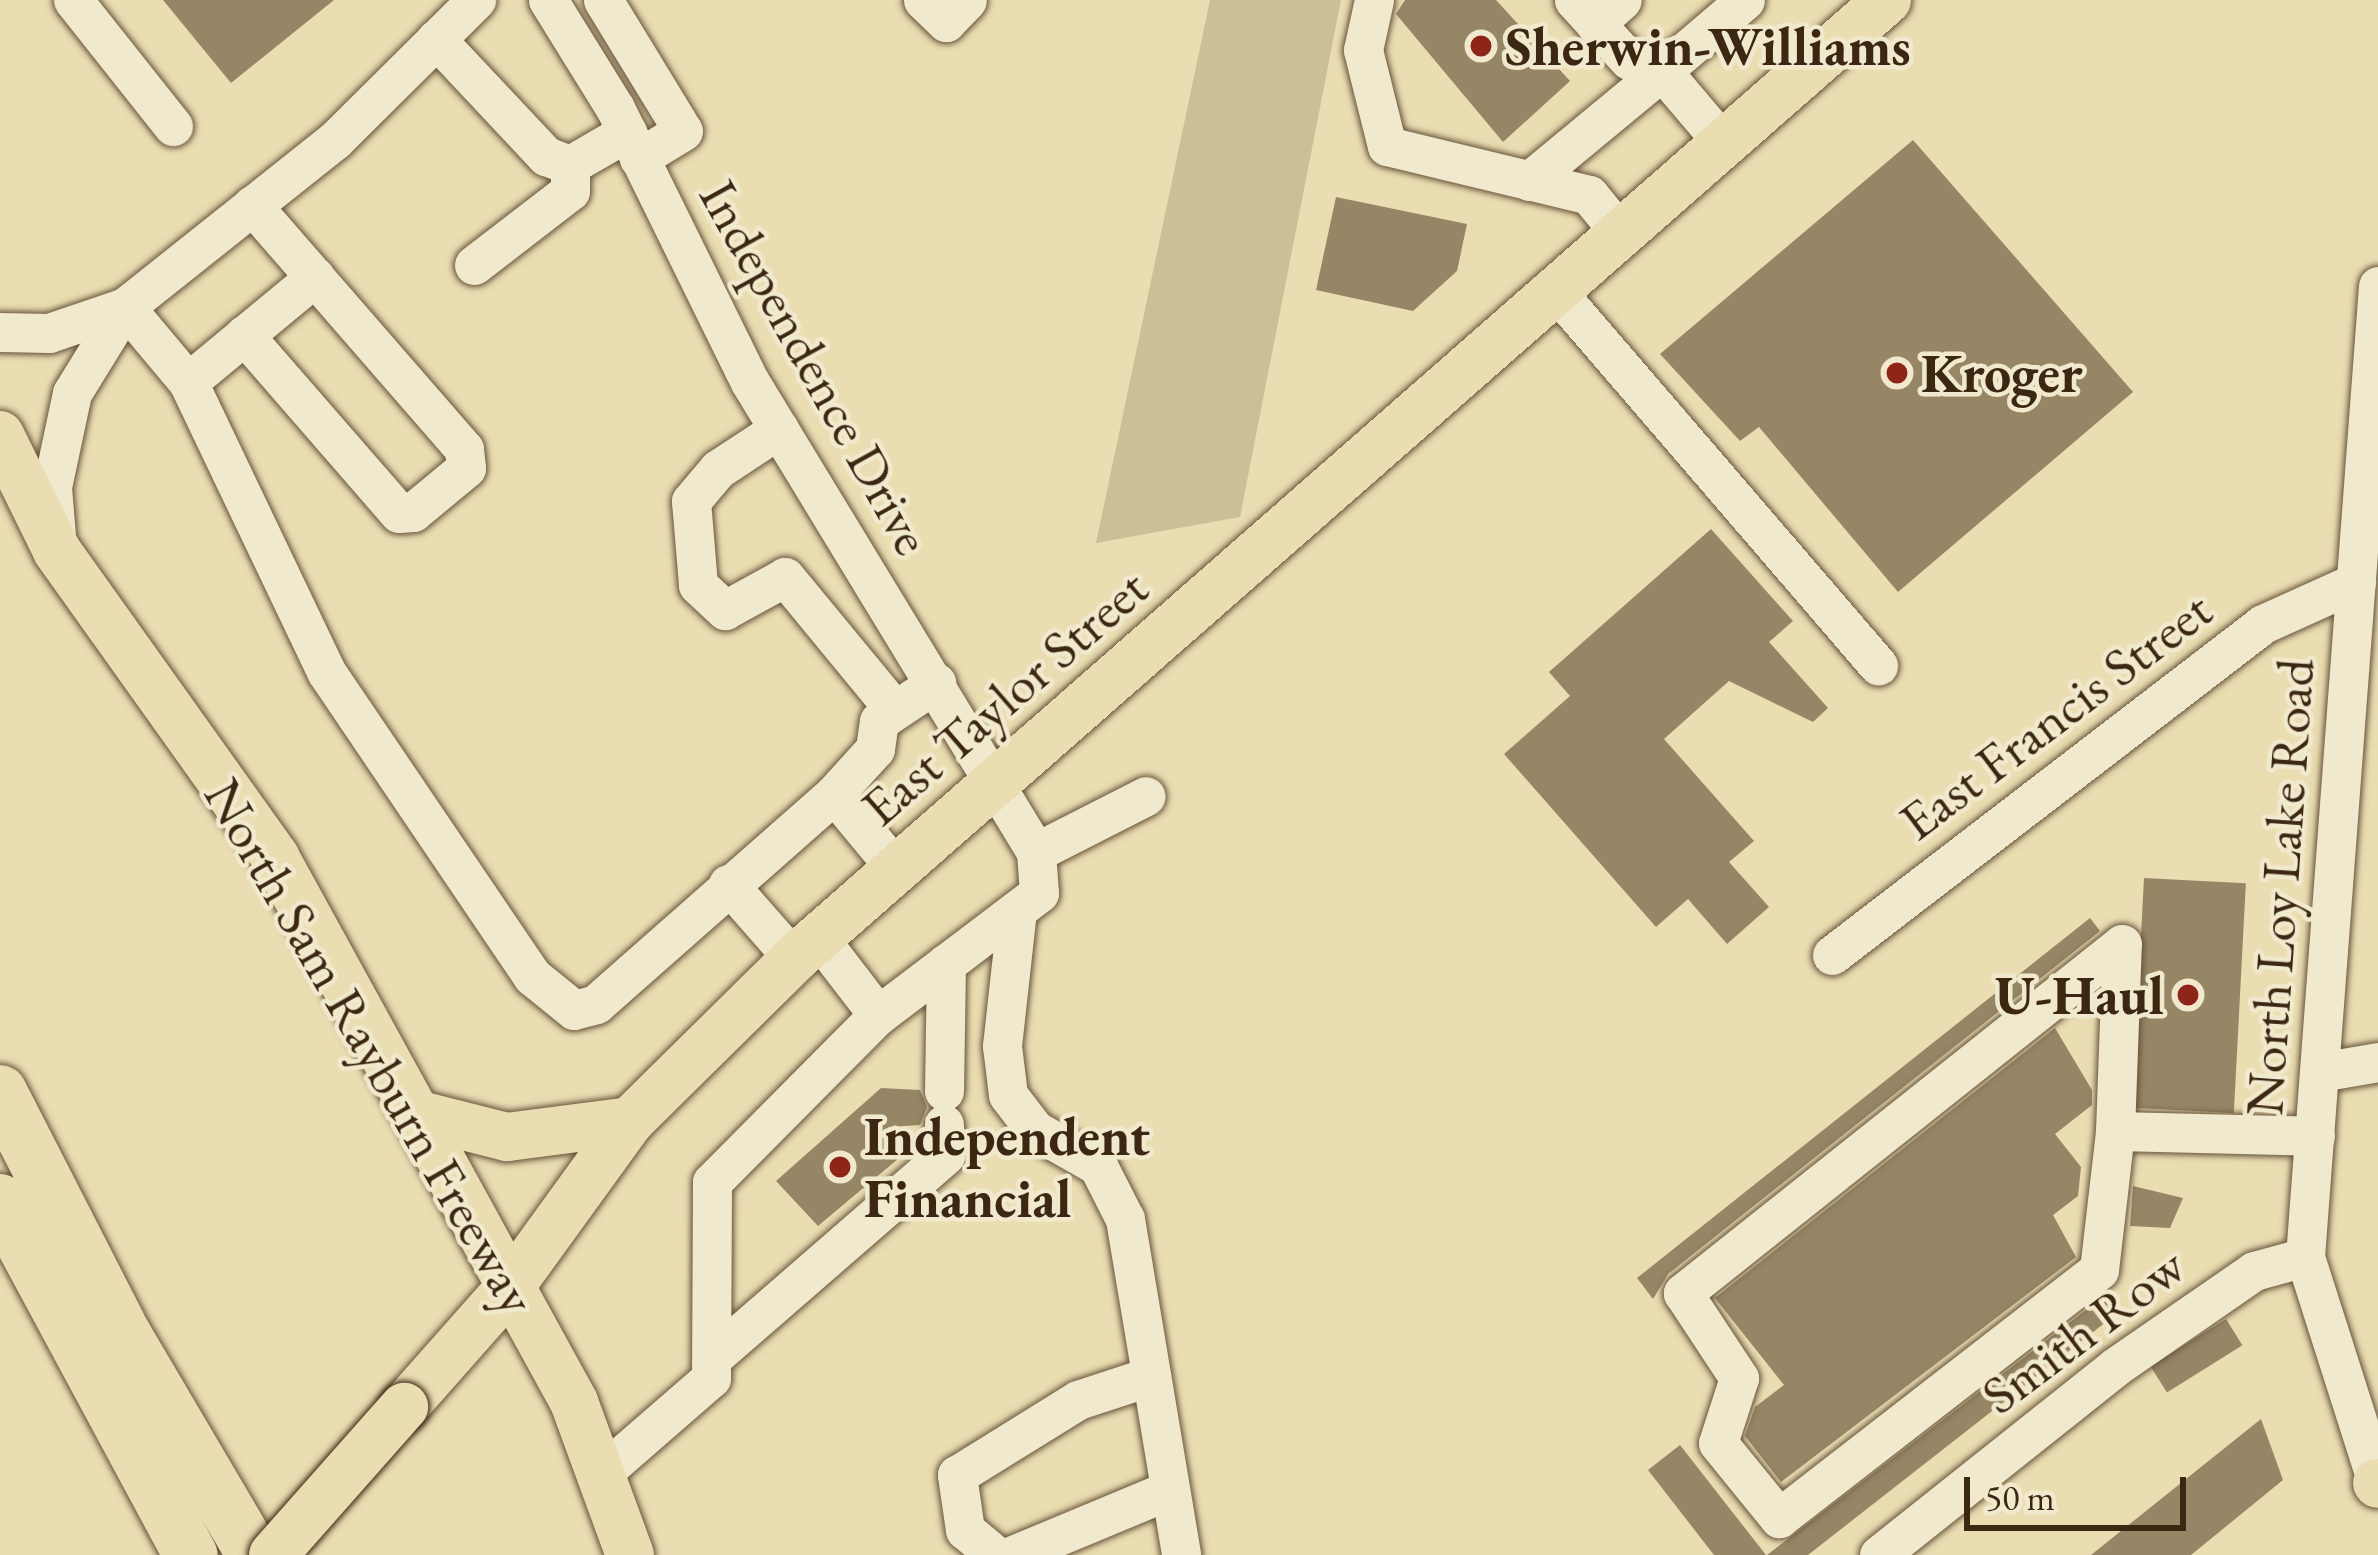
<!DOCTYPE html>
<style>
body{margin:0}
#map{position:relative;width:2378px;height:1555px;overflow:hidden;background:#eaddb2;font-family:"EB Garamond",serif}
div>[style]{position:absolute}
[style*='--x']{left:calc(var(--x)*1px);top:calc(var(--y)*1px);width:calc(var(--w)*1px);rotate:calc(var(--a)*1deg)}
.green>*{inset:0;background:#ccbe97}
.building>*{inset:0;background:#968666;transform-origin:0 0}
.roads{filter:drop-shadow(0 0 3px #68543b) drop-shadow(0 0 3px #68543b)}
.minor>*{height:39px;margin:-19.5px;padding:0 19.5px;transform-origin:19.5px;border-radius:19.5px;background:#f1e9cd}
.major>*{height:48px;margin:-24px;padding:0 24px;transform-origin:24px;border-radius:24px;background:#eaddb2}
.highway>*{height:54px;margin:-27px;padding:0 27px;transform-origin:27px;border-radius:27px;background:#eaddb2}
.bridges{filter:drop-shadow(0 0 3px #3c2713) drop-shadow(0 0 3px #3c2713)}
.major-bridge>*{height:48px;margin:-24px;padding:0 24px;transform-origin:24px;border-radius:24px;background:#eaddb2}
.dots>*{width:33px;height:33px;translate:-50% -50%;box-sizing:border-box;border:6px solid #f1e9cd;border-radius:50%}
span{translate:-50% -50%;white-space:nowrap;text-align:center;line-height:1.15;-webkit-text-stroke:9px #f1e9cd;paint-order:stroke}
.poi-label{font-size:54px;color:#3c2713;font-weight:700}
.left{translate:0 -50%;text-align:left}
.right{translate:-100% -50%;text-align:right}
.street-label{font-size:54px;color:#3c2713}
.scale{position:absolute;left:1964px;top:1477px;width:222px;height:54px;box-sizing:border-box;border:6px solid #3c2713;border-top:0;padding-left:15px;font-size:36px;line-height:42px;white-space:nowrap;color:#3c2713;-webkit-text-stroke:9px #f1e9cd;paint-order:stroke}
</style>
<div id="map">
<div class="green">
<div style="clip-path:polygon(1210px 0,1341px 0,1240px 517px,1096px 543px)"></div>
</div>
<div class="building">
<div style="clip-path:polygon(163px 0,334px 0,231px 83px)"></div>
<div style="clip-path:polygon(1405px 0,1496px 0,1570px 81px,1503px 142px,1396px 14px)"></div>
<div style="clip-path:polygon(1913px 140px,2133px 392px,1898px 592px,1759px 427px,1740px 441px,1660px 354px)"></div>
<div style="clip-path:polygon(1336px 197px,1467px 224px,1457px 271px,1413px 311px,1316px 290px)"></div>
<div style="clip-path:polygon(1711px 529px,1793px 621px,1769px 642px,1828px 708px,1813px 722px,1729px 681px,1664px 739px,1754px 841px,1729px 862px,1769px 907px,1727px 944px,1688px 899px,1656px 927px,1504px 754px,1570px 696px,1549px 672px)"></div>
<div style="left:2144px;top:878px;width:102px;height:230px;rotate:3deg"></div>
<div style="clip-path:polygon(2090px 918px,2100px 931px,1668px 1274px,1653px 1299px,1637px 1278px)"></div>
<div style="clip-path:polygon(2055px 1028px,2092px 1090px,2092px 1105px,2055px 1134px,2081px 1167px,2078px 1196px,2053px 1215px,2076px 1257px,1781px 1482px,1745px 1436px,1755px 1407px,1784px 1385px,1715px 1298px)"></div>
<div style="clip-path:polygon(881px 1088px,920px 1090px,927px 1107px,920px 1125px,888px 1127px,905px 1153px,818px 1226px,776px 1181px)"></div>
<div style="clip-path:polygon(2133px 1186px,2183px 1198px,2170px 1228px,2130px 1226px)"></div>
<div style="clip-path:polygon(2107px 1294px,2120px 1311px,1808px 1555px,1767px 1555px)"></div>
<div style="left:2226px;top:1319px;width:31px;height:89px;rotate:58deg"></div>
<div style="clip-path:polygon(2261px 1419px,2283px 1480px,2191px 1555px,2091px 1555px)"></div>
<div style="clip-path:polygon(1680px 1445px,1766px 1555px,1714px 1555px,1648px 1470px)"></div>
</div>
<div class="roads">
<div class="minor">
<div style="--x:73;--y:0;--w:161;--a:51.6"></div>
<div style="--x:548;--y:0;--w:127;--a:58.2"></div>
<div style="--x:615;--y:108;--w:305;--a:63.8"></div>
<div style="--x:750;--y:382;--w:550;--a:58.68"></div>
<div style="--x:1036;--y:852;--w:41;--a:85.8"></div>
<div style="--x:1039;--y:893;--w:202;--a:142.8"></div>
<div style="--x:603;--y:0;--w:153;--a:58.6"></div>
<div style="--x:683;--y:131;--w:52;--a:148.5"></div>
<div style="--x:923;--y:0;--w:32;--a:44"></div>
<div style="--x:946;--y:22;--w:30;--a:-46"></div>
<div style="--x:1374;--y:0;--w:51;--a:102.4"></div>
<div style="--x:1363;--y:50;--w:99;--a:76"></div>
<div style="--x:1387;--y:146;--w:208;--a:13.6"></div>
<div style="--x:1589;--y:195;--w:50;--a:50.6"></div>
<div style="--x:1574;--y:0;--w:81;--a:47.5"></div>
<div style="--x:1629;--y:60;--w:35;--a:18"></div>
<div style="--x:1595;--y:24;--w:36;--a:-42"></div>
<div style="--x:436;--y:39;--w:161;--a:46.8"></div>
<div style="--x:546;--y:156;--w:26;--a:21"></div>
<div style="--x:570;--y:165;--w:66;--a:-30.1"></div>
<div style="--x:1724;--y:144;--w:96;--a:-130.3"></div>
<div style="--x:1662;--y:71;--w:109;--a:-40.5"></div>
<div style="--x:1529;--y:181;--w:173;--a:-39.6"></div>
<div style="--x:474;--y:265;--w:121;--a:-37.6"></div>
<div style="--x:570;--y:191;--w:26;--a:-90"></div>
<div style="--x:2378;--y:286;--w:974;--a:94.3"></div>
<div style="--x:2305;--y:1257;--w:240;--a:72.3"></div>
<div style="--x:1556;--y:291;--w:494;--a:49.3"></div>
<div style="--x:125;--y:307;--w:98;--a:50"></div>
<div style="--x:188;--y:382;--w:322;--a:64.5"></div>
<div style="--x:327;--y:673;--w:366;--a:55.9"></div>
<div style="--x:532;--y:976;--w:54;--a:39"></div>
<div style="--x:574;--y:1010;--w:23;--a:-15"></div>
<div style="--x:596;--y:1004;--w:317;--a:-41.4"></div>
<div style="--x:834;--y:794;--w:61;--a:-47.7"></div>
<div style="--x:875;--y:749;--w:28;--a:-82"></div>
<div style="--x:879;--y:721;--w:69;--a:-33.7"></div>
<div style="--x:0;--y:332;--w:49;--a:1.2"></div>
<div style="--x:49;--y:333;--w:80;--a:-18.9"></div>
<div style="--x:244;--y:335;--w:236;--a:49"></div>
<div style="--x:399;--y:513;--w:14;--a:-4"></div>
<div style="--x:413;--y:512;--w:69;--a:-39.7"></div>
<div style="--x:466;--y:468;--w:19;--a:-96"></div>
<div style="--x:464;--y:449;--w:323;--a:-131"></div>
<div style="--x:188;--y:382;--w:165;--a:-39.6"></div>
<div style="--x:779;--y:429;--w:73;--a:146.7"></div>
<div style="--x:718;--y:469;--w:42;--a:130.2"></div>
<div style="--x:691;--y:501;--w:84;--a:85.2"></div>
<div style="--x:698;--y:585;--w:37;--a:43"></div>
<div style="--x:725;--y:610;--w:68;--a:-28.8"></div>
<div style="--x:785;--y:577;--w:171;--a:50.5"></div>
<div style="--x:56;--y:536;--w:49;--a:-94.7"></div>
<div style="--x:52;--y:487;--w:96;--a:-78"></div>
<div style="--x:72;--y:393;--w:101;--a:-58.4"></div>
<div style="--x:125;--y:307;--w:268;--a:-38.5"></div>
<div style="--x:335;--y:140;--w:199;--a:-44.8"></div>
<div style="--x:834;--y:794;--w:99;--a:50.3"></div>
<div style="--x:1036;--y:852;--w:123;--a:-27"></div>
<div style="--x:728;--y:884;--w:100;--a:48.7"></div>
<div style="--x:1017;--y:910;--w:137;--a:96.3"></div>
<div style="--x:1002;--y:1046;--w:49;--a:83"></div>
<div style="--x:1008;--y:1095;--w:44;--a:52.4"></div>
<div style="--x:1035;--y:1130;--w:73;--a:29.7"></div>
<div style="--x:1098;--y:1166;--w:59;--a:63"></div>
<div style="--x:1125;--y:1219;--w:341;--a:80.5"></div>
<div style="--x:1832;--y:955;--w:543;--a:-37.52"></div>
<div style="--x:2263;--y:624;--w:102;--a:-24.3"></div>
<div style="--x:2320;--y:1072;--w:59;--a:-9.8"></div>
<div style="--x:944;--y:1091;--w:128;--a:-89.1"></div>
<div style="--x:2115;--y:1131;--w:187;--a:-87.9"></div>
<div style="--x:2122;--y:944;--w:561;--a:141.52"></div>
<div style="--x:1683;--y:1293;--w:102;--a:56.6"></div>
<div style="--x:1739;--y:1378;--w:68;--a:107.9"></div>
<div style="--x:1718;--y:1443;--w:97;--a:50.9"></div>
<div style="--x:1779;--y:1518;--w:405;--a:-37.8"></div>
<div style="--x:2099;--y:1270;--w:140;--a:-83.4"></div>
<div style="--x:2115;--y:1131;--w:200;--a:1.4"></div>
<div style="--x:713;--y:1357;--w:308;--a:-41"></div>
<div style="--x:945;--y:1155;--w:31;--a:-92"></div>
<div style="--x:603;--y:1472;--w:143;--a:-41"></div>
<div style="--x:711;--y:1378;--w:196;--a:-89.7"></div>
<div style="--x:712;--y:1182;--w:235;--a:-45.2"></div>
<div style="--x:878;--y:1015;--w:97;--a:-127.5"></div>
<div style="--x:995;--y:1555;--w:39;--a:-140"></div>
<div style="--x:965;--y:1530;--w:56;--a:-98.3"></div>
<div style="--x:957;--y:1475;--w:142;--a:-31.8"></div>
<div style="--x:1078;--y:1400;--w:77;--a:-18.2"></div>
<div style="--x:1013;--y:1555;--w:169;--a:-22.6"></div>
<div style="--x:1879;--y:1555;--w:302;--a:-38.5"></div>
<div style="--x:2115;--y:1367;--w:169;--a:-34.6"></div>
<div style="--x:2254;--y:1271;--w:53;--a:-15.4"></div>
</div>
<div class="major">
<div style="--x:0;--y:435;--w:129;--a:63.8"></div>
<div style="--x:57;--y:551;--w:376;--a:54.5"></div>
<div style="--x:275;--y:857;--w:622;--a:61.25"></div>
<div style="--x:574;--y:1402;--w:163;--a:69.9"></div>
<div style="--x:416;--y:1114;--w:94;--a:14.2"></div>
<div style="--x:507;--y:1137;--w:124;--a:-7.4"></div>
<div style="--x:404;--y:1407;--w:160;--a:-48.5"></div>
<div style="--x:510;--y:1287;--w:205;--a:-54.1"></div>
<div style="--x:630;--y:1121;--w:231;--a:-44.6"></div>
<div style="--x:794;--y:959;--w:1454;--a:-41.26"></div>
<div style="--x:2377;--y:1483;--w:1;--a:45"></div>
</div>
<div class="highway">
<div style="--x:0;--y:1092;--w:274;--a:62.9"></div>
<div style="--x:125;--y:1336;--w:254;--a:59.5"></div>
<div style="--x:0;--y:1201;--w:402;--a:61.7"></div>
</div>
</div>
<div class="bridges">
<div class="major-bridge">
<div style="--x:273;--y:1555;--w:198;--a:-48.5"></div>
</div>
</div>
<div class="dots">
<div style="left:1481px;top:46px;background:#8f2418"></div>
<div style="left:1897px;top:373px;background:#8f2418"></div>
<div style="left:2188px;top:995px;background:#8f2418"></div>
<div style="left:840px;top:1167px;background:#8f2418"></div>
</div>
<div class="poi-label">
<span class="left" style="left:1505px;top:46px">Sherwin-Williams</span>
<span class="left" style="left:1921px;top:373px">Kroger</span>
<span class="right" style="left:2164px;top:995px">U-Haul</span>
<span class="left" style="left:864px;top:1167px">Independent<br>Financial</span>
</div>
<div class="street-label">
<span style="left:816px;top:367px;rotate:61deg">Independence Drive</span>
<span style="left:1004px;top:697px;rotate:-41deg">East Taylor Street</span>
<span style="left:2055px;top:715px;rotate:-37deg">East Francis Street</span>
<span style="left:2279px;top:887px;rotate:-86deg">North Loy Lake Road</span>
<span style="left:371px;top:1046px;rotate:60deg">North Sam Rayburn Freeway</span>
<span style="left:2083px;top:1330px;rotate:-37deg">Smith Row</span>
</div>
<div class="scale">50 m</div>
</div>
